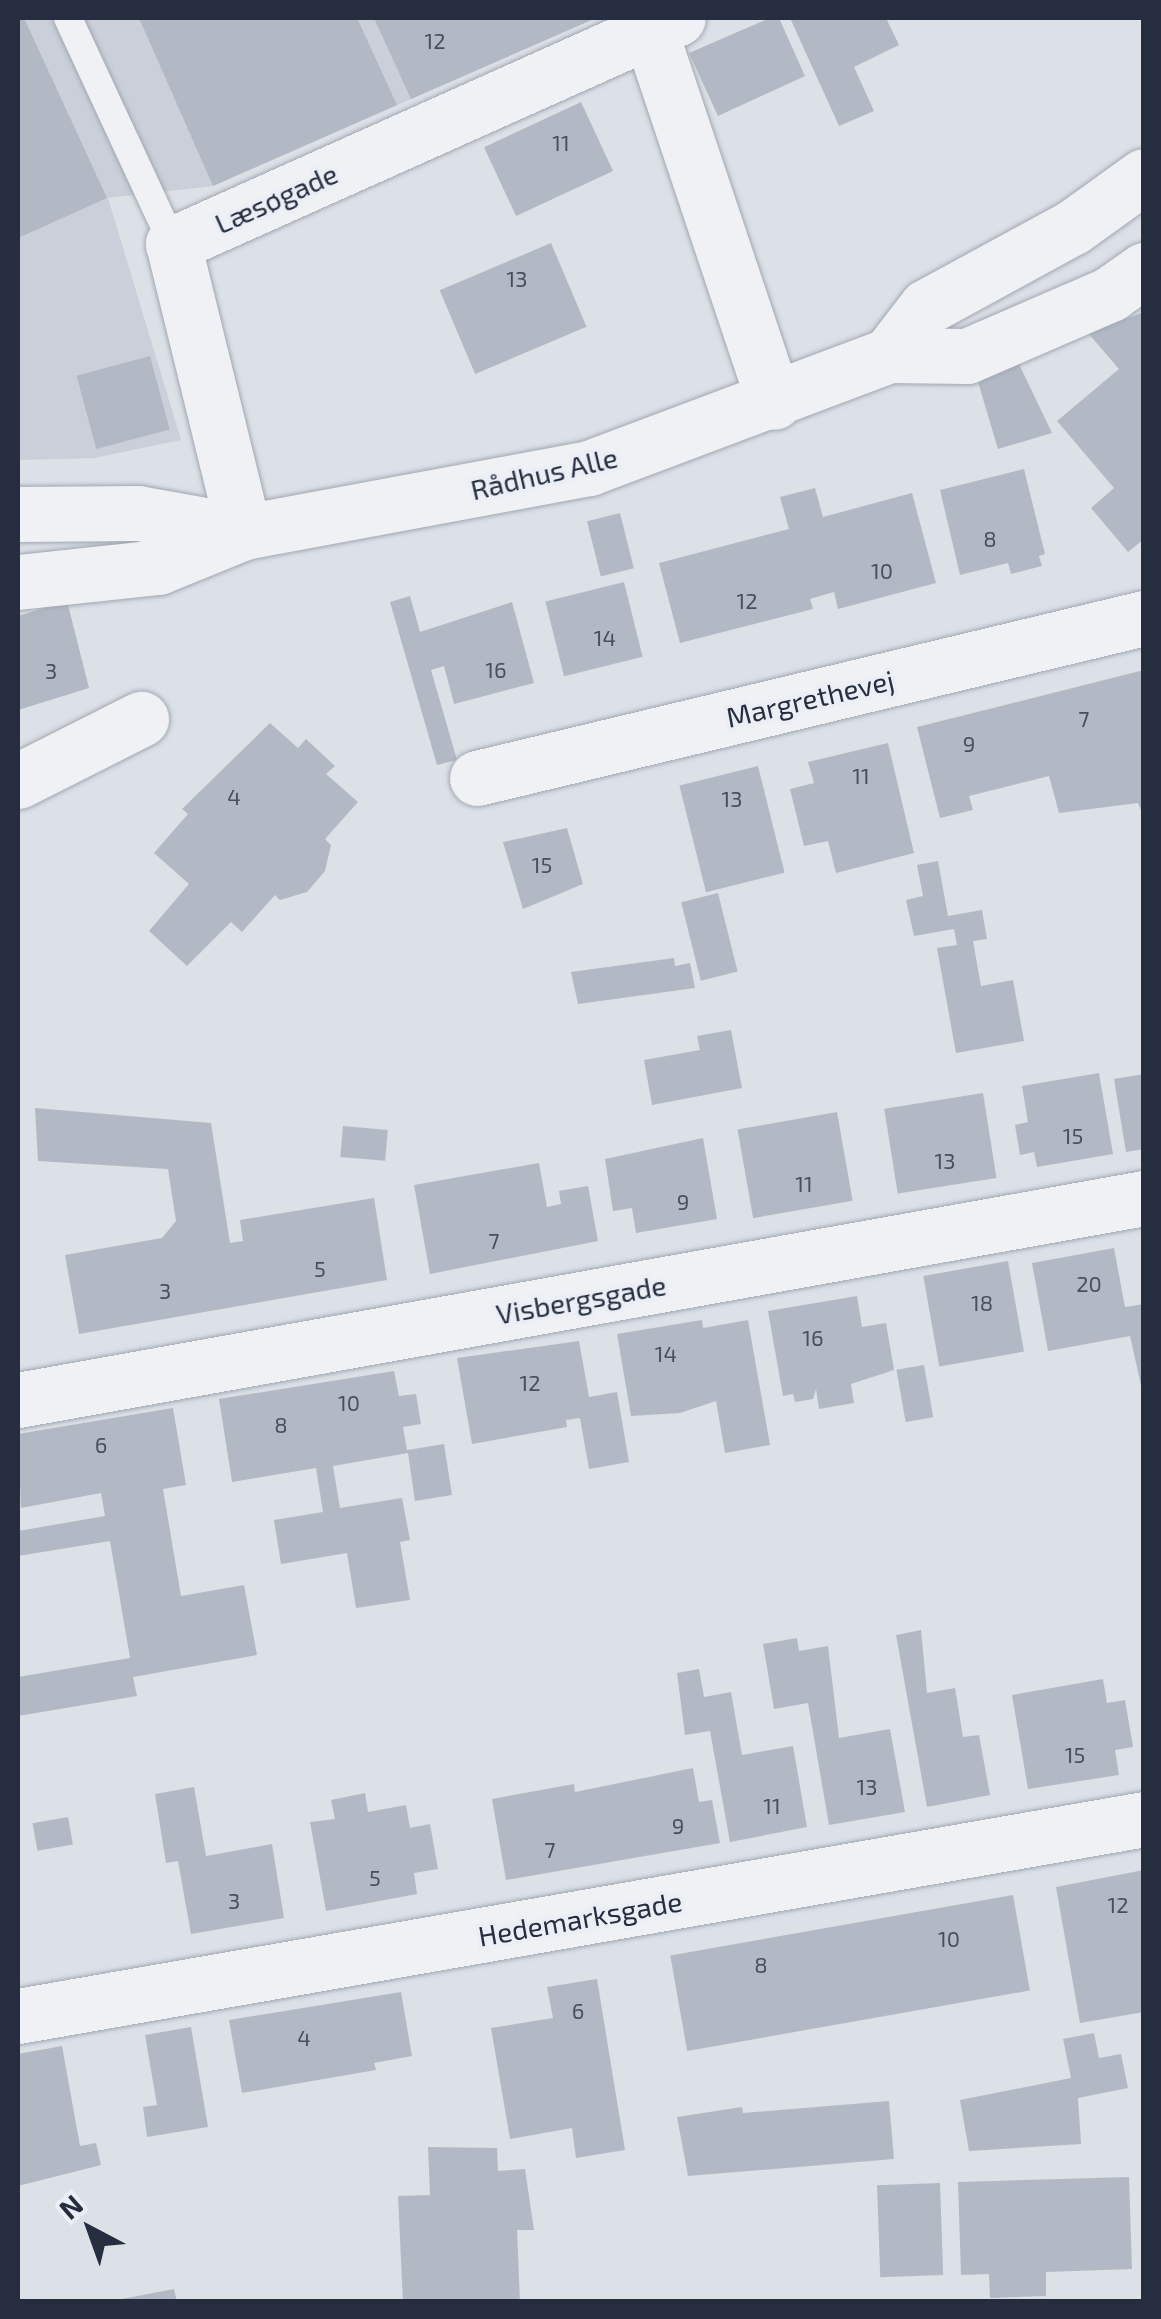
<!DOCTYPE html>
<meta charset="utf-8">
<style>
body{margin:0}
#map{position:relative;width:1161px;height:2319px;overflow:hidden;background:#dce0e7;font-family:"Exo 2",sans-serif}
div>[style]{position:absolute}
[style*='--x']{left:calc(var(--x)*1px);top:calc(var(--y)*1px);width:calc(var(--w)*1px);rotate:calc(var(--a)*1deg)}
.built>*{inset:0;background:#cacfd9}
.building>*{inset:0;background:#b3b9c4;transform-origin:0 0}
.roads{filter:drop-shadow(0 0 2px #a1a7b1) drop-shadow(0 0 2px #a1a7b1)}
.service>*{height:28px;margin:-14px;padding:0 14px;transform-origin:14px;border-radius:14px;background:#eff1f5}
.minor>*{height:55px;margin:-27.5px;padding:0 27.5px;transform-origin:27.5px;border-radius:27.5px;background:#eff1f5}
.tertiary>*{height:55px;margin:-27.5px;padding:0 27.5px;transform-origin:27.5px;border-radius:27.5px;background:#eff1f5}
span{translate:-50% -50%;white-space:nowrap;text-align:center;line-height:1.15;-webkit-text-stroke:8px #ebeff5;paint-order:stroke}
.number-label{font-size:22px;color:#485060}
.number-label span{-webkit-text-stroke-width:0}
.street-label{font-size:28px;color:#252d3e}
.frame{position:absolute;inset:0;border:20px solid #252d3e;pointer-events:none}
.north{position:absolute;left:40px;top:2179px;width:100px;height:100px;-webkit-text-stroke:8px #ebeff5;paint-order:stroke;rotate:319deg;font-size:28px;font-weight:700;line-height:40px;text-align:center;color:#252d3e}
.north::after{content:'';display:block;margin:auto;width:35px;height:45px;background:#252d3e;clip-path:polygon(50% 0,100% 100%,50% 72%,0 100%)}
</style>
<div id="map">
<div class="built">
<div style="clip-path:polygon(18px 18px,596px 18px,213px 186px,108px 198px,181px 440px,94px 458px,18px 460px)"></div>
</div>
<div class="building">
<div style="clip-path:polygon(24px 18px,107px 198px,18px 238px,18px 20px)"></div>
<div style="clip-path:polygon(139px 18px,357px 18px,397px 105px,213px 186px)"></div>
<div style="clip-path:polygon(374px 18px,596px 18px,411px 99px)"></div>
<div style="clip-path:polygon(770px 18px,779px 18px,805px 76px,718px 116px,689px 53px)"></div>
<div style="clip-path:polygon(790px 18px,886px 18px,899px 45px,854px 67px,874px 111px,839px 126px)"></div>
<div style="left:581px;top:102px;width:76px;height:107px;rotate:65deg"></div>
<div style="left:551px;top:243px;width:91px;height:121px;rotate:67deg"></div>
<div style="clip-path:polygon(1144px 312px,1144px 539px,1128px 552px,1091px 508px,1114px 488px,1057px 421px,1119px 369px,1088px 333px)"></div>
<div style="left:150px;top:356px;width:76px;height:76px;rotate:75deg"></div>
<div style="clip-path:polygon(1018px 362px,1052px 433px,998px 449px,978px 382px)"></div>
<div style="clip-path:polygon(1024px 469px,1045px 554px,1039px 556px,1042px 566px,1011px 574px,1008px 563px,960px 575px,940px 490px)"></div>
<div style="clip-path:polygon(815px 488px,823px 517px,912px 493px,936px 583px,838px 609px,834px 592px,810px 599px,813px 609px,680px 643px,659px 563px,789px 529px,780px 497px)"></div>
<div style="left:620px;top:513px;width:57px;height:34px;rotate:76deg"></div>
<div style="left:624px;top:582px;width:77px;height:81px;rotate:76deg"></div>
<div style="clip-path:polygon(410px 596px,420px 632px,512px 602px,534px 683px,454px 704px,444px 666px,431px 670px,457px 760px,437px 765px,390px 602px)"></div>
<div style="clip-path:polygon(67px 601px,89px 688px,18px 710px,18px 616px)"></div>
<div style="clip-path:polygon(1144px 670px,1144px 818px,1138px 803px,1059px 813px,1049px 776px,969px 796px,973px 810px,940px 818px,917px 727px)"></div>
<div style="clip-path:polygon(270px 723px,298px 748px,306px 739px,335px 766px,326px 774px,358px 802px,325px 839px,331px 845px,325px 871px,307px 892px,280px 900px,275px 895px,242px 932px,231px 922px,187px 966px,149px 931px,189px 884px,154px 853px,188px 814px,182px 809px)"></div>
<div style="clip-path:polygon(888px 743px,914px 853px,836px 873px,828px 841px,804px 846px,790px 789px,814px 783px,808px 762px)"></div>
<div style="left:758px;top:766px;width:110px;height:81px;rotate:76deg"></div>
<div style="clip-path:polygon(567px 828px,583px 884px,523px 909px,503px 842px)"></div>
<div style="clip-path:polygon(938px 861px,948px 916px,982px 910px,987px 939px,973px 941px,981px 986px,1013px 980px,1024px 1041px,956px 1053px,937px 948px,957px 945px,954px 929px,914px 936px,906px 900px,923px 896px,917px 865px)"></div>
<div style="left:718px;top:893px;width:81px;height:38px;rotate:76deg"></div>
<div style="clip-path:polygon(674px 958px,675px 966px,690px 963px,695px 988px,578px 1004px,571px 972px)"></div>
<div style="clip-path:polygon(731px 1030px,742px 1088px,652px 1105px,644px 1060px,700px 1050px,697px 1036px)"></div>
<div style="clip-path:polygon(1099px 1073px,1113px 1154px,1037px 1167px,1034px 1152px,1020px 1155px,1015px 1125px,1028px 1122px,1022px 1086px)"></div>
<div style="clip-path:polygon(1144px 1074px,1144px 1149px,1126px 1152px,1114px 1079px)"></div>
<div style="left:983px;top:1093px;width:86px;height:100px;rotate:81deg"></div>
<div style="clip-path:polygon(35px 1108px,211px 1123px,230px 1243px,243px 1241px,240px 1220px,374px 1198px,387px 1280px,79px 1334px,65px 1255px,162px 1238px,176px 1221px,168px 1169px,38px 1161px)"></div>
<div style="left:837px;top:1112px;width:90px;height:101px;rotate:80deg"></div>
<div style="left:343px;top:1126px;width:45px;height:31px;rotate:5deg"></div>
<div style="clip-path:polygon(703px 1138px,717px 1219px,636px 1233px,632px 1208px,613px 1211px,605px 1159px)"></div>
<div style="clip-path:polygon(539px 1163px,547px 1207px,561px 1204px,559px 1191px,588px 1186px,598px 1241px,430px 1274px,414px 1185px)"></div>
<div style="clip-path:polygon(1114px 1248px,1125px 1307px,1144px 1304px,1144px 1399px,1130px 1336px,1048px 1351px,1032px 1263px)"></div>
<div style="left:1008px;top:1261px;width:92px;height:86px;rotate:80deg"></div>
<div style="clip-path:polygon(857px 1296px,862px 1327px,886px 1323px,894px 1370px,851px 1384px,854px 1403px,819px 1409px,816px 1389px,813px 1399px,795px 1402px,793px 1394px,783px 1396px,768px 1311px)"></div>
<div style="clip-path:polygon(702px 1320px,703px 1328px,748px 1320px,770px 1445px,725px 1453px,716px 1401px,680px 1413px,631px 1416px,617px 1334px)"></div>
<div style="clip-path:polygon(579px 1341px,589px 1397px,617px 1392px,629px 1462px,589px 1469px,580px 1418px,566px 1420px,567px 1427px,472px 1444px,457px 1358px)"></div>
<div style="left:924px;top:1365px;width:53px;height:28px;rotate:80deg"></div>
<div style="clip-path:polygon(394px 1371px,399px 1396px,416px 1394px,421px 1424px,403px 1427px,407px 1450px,444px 1444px,452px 1495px,415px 1501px,408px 1453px,333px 1466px,340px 1508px,402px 1498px,410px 1540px,400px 1542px,410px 1600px,356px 1608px,347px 1553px,281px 1564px,274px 1520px,323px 1512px,316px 1468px,232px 1482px,219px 1399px)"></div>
<div style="clip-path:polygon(173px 1408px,186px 1485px,163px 1489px,181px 1596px,244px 1585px,257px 1655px,133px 1677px,137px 1696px,18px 1716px,18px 1677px,130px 1658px,110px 1541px,18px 1556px,18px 1531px,105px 1516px,101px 1493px,21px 1508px,18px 1434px)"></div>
<div style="clip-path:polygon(921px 1630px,927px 1693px,955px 1688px,963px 1737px,979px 1735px,990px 1795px,927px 1807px,896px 1635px)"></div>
<div style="clip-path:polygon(797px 1638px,799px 1651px,828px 1646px,839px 1738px,890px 1729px,905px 1812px,829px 1825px,808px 1703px,774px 1709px,763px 1644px)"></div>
<div style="clip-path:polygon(699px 1669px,704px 1697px,731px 1692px,742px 1755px,793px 1746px,807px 1827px,730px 1842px,710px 1731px,685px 1735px,677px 1673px)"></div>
<div style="clip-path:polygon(1103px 1679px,1107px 1703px,1125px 1700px,1133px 1747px,1115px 1750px,1119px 1775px,1028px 1789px,1012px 1695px)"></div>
<div style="clip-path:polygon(693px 1768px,699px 1802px,712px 1800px,720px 1843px,506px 1880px,492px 1799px,574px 1784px,575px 1792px)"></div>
<div style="clip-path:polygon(194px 1787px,206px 1856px,272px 1844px,284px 1918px,191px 1934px,178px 1861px,166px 1863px,155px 1794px)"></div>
<div style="clip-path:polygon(365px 1793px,368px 1812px,406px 1805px,410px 1828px,430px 1824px,438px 1869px,414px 1873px,417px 1894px,326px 1911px,310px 1822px,335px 1819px,331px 1800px)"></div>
<div style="left:68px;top:1817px;width:28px;height:36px;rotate:80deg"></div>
<div style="clip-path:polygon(1144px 1870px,1144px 2012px,1080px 2023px,1056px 1887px)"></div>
<div style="left:1013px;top:1895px;width:97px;height:348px;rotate:80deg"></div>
<div style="clip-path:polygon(597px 1979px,625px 2150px,576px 2158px,572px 2128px,510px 2139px,491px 2028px,553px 2018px,547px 1987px)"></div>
<div style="clip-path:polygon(401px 1992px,412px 2056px,374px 2063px,376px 2070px,242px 2093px,229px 2020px)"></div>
<div style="clip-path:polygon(191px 2027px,208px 2127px,147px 2137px,143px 2107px,157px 2105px,145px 2035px)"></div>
<div style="clip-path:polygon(1094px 2033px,1099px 2058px,1121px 2054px,1128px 2088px,1078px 2098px,1081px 2144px,969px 2151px,960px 2100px,1071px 2078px,1063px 2039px)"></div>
<div style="clip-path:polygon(62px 2046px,80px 2146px,96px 2143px,101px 2165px,18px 2186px,18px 2054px)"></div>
<div style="clip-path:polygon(889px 2101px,894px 2159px,688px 2176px,677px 2117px,742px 2107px,743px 2113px)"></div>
<div style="clip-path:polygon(428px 2147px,497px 2148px,498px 2171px,525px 2169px,534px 2230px,517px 2230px,520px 2302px,403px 2302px,398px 2196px,430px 2195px)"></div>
<div style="clip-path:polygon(1129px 2177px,1132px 2269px,1046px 2272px,1046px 2296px,990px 2298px,989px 2274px,961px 2275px,958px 2182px)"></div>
<div style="left:940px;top:2183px;width:92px;height:63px;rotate:88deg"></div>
<div style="clip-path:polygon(174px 2289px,177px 2302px,118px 2302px,117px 2300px)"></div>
</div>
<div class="roads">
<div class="service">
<div style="--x:68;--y:18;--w:249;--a:65.1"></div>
</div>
<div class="minor">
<div style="--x:650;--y:31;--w:391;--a:71.5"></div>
<div style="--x:244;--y:532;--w:297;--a:-103.8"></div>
<div style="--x:173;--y:244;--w:553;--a:-24.11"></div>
<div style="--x:477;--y:778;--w:686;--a:-13.49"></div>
<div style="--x:18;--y:781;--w:138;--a:-26.8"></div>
<div style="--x:18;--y:1400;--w:1144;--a:-10.17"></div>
<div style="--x:18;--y:2016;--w:1143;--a:-9.92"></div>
</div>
<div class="tertiary">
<div style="--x:889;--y:355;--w:61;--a:-52.4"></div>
<div style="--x:926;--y:307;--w:167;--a:-28.6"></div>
<div style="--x:1073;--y:227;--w:87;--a:-35.7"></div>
<div style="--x:18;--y:514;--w:120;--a:-0.5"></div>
<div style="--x:138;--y:513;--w:108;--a:10.2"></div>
<div style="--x:18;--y:582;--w:141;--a:-6.1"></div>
<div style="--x:158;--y:567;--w:93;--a:-22.1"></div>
<div style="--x:244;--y:532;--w:351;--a:-10.5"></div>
<div style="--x:589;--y:468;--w:321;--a:-20.6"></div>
<div style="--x:889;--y:355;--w:78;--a:0.7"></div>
<div style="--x:967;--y:356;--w:156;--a:-23.4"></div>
<div style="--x:1110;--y:294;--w:42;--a:-35.2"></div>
</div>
</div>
<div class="number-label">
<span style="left:435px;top:41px">12</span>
<span style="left:561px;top:143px">11</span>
<span style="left:517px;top:279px">13</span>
<span style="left:990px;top:539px">8</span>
<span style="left:882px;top:571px">10</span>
<span style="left:747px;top:601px">12</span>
<span style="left:605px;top:638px">14</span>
<span style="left:496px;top:670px">16</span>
<span style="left:51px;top:671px">3</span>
<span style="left:1084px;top:719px">7</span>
<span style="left:969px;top:744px">9</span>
<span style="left:861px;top:776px">11</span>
<span style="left:234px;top:797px">4</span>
<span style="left:732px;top:799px">13</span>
<span style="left:542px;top:865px">15</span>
<span style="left:1073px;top:1136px">15</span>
<span style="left:945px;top:1161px">13</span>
<span style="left:804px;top:1184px">11</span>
<span style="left:683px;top:1202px">9</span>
<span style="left:494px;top:1241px">7</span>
<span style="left:320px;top:1269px">5</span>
<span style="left:1089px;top:1284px">20</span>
<span style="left:165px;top:1291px">3</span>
<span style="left:982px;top:1303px">18</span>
<span style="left:813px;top:1338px">16</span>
<span style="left:666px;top:1354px">14</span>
<span style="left:530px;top:1383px">12</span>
<span style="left:349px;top:1403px">10</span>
<span style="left:281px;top:1425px">8</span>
<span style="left:101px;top:1445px">6</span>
<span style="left:1075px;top:1755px">15</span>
<span style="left:867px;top:1787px">13</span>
<span style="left:772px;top:1806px">11</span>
<span style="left:678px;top:1826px">9</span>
<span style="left:550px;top:1850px">7</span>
<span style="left:375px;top:1878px">5</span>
<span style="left:234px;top:1901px">3</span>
<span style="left:1118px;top:1905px">12</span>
<span style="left:949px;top:1939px">10</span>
<span style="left:761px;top:1965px">8</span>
<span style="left:578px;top:2011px">6</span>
<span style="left:304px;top:2038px">4</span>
</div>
<div class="street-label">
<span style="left:276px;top:198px;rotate:-24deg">Læsøgade</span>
<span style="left:544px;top:473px;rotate:-13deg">Rådhus Alle</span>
<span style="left:810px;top:698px;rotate:-13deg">Margrethevej</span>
<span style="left:581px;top:1299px;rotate:-10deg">Visbergsgade</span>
<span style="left:580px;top:1918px;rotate:-10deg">Hedemarksgade</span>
</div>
<div class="frame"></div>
<div class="north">N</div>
</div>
